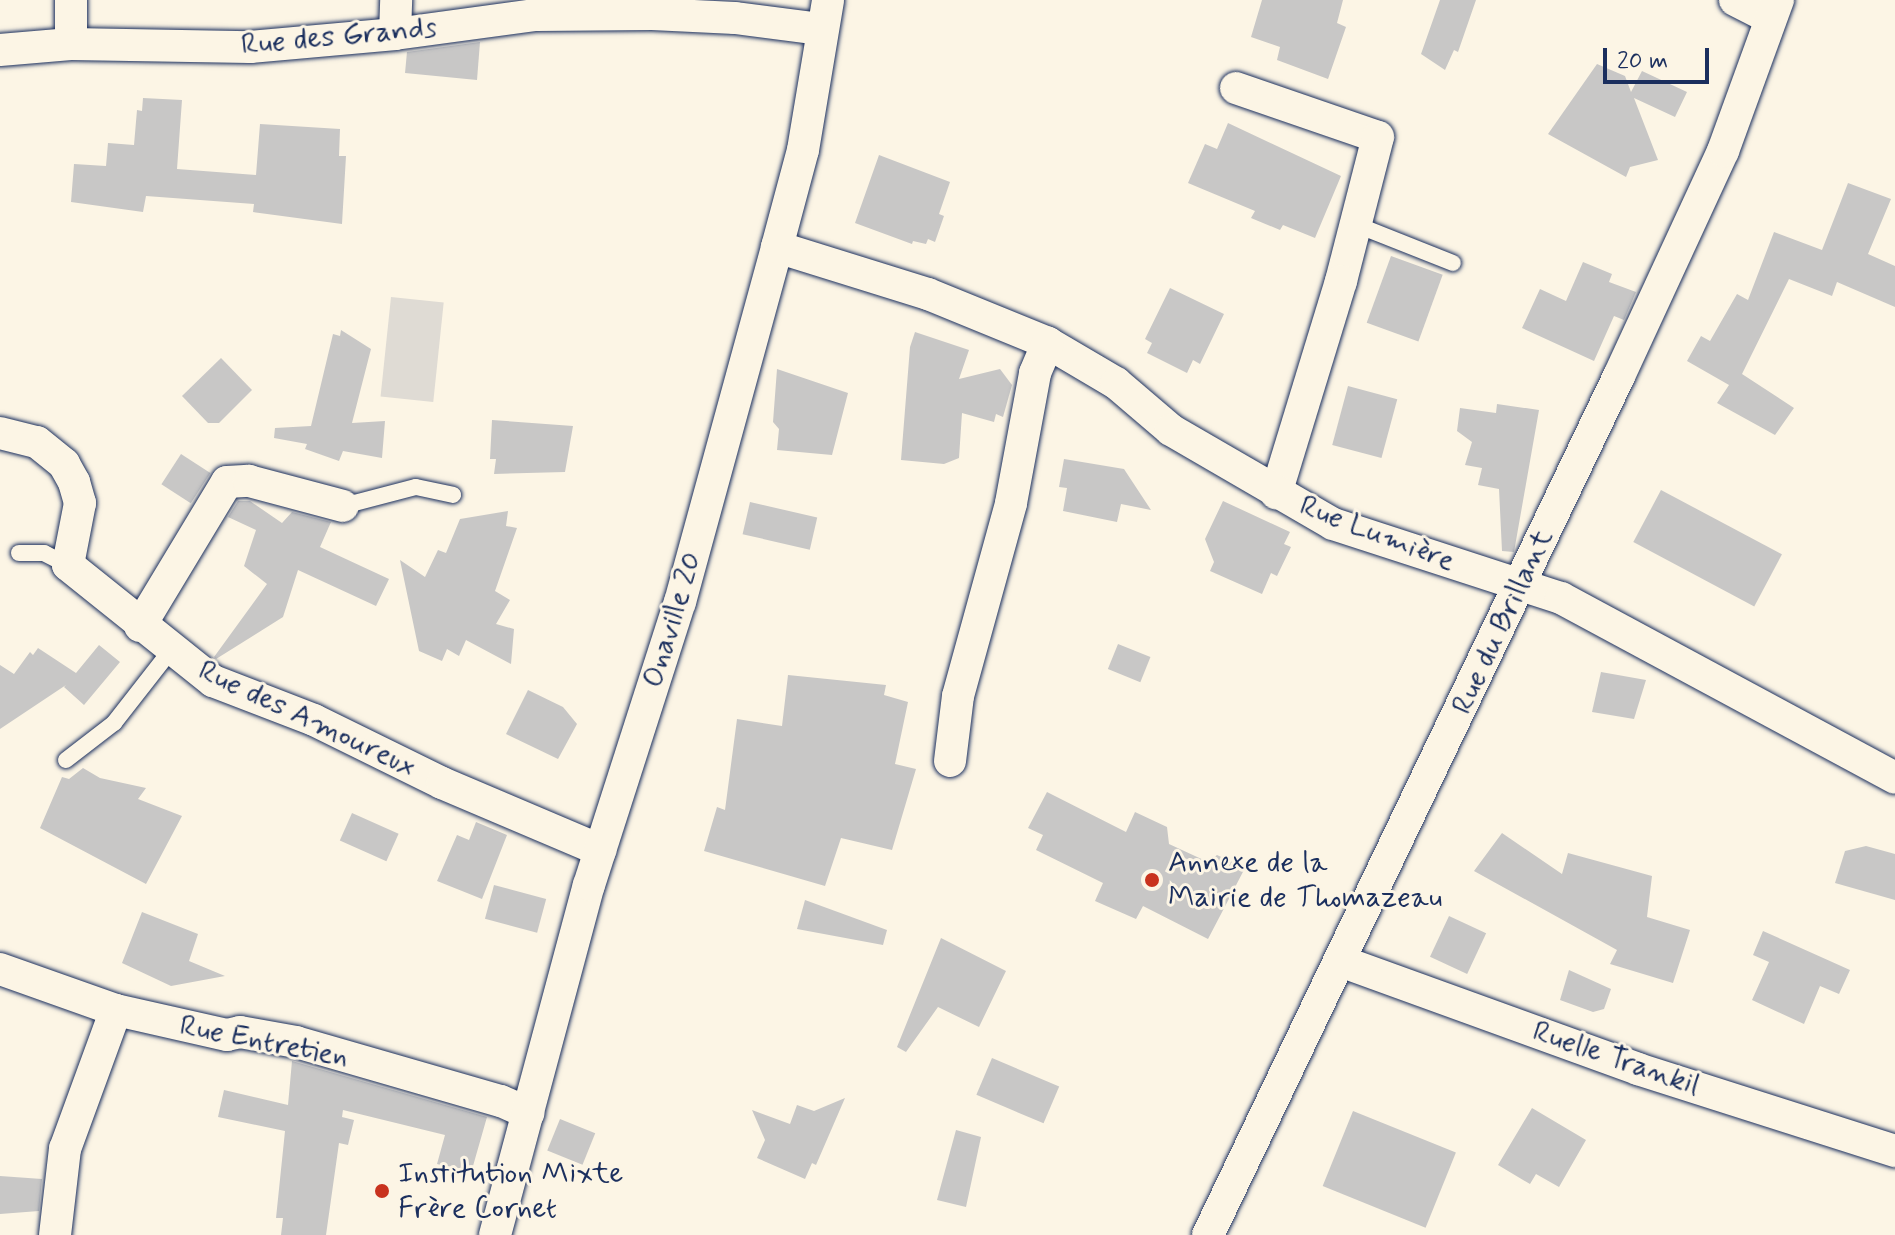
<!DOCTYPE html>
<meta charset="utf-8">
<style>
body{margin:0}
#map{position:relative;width:1895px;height:1235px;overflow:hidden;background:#fcf5e5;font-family:Mynerve,sans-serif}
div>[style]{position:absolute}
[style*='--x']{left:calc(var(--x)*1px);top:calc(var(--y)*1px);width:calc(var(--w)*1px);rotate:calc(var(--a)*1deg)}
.green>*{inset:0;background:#dfdbd4;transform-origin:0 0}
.building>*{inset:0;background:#c8c7c6;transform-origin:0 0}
.roads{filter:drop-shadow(0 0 2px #1b2f5e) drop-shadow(0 0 2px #1b2f5e)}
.service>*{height:16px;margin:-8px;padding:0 8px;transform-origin:8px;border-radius:8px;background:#fcf5e5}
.minor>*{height:32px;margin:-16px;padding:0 16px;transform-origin:16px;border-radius:16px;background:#fcf5e5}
.dots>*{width:22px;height:22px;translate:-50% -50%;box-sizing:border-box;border:4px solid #fcf5e5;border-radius:50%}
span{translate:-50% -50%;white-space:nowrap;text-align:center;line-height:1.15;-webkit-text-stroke:6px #fcf5e5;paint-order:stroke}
.street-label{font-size:30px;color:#1b2f5e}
.poi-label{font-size:30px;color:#1b2f5e}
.left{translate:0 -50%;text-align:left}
.scale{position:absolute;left:1603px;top:48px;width:106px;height:36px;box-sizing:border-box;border:4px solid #1b2f5e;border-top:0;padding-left:10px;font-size:24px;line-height:28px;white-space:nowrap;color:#1b2f5e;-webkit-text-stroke:6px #fcf5e5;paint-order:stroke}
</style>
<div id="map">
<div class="green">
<div style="left:391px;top:297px;width:53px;height:100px;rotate:6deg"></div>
</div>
<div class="building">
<div style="clip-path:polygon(1262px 0,1343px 0,1337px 23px,1346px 27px,1328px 79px,1277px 60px,1280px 47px,1251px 37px)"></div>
<div style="clip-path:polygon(1440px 0,1476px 0,1458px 52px,1454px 50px,1445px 70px,1421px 54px)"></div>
<div style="clip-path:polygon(480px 42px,477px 80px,405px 73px,407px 52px)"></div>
<div style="clip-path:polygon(1597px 64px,1625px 76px,1631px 92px,1642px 71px,1687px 92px,1675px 117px,1634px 98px,1658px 160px,1630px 167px,1626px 177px,1548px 134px)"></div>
<div style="clip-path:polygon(143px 98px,182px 100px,177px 169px,256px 175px,260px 124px,340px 129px,339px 156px,346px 156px,342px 224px,253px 212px,254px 204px,146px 196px,143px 212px,71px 202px,74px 164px,106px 166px,108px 143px,134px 145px,137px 110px,142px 111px)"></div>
<div style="clip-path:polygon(1228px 123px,1341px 176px,1315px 238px,1283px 225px,1280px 230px,1251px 218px,1255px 211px,1188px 183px,1205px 144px,1217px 149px)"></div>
<div style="clip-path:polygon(879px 155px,950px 182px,939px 214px,944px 216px,935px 242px,928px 239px,926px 244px,913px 241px,912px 244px,855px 223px)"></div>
<div style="clip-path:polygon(1848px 183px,1891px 199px,1868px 254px,1895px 266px,1895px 307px,1837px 282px,1832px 296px,1789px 279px,1742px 374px,1794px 408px,1775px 435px,1717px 403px,1729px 385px,1687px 361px,1701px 336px,1710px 341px,1737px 294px,1748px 300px,1774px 232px,1822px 250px)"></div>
<div style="left:1391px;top:256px;width:55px;height:71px;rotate:20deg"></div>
<div style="clip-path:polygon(1583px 262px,1612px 274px,1609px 282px,1636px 292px,1624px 320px,1614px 316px,1594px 361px,1522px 328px,1540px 289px,1566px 301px)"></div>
<div style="clip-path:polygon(1170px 288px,1224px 314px,1200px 364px,1193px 360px,1187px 373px,1147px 353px,1152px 343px,1145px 339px)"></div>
<div style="clip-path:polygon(341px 330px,371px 349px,352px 423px,385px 421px,382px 458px,343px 451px,339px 461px,305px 449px,307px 444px,274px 438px,275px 428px,311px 426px,333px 334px,340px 336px)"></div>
<div style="clip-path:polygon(915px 332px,969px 350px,959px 379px,1000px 369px,1012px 385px,1003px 417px,996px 414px,994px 422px,962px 413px,959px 458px,944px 464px,901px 460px,910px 347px)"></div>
<div style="clip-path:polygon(221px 358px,252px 390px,219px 423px,208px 423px,182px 396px)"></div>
<div style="clip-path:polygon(777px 369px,848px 393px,832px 455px,777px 450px,779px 429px,773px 422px)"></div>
<div style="left:1348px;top:386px;width:51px;height:61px;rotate:15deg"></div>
<div style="clip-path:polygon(1497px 404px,1539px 410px,1514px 552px,1502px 551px,1499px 489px,1478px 485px,1482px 468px,1465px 465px,1472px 442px,1457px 431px,1460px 408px,1496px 413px)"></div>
<div style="clip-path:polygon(492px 420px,573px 426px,565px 472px,494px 474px,496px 459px,490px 459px)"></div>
<div style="left:181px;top:454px;width:35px;height:36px;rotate:33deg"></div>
<div style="clip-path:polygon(1064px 459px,1124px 469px,1151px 510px,1121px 504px,1117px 522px,1063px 511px,1067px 488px,1059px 487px)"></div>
<div style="left:1661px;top:490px;width:137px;height:59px;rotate:28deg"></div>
<div style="clip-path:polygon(238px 501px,250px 501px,282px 523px,292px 512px,331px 522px,320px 547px,389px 579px,376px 606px,298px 570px,283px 617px,216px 659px,214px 657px,267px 584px,244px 566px,256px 530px,228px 517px)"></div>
<div style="clip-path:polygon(1223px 501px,1290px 532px,1284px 544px,1291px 547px,1277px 576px,1271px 573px,1262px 594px,1210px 571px,1214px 562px,1205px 539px)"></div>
<div style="left:750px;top:502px;width:69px;height:33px;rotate:13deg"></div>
<div style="clip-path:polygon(508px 511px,506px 526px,517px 528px,495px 591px,510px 600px,496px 624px,514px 629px,511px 664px,466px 640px,459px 656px,447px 649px,442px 661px,419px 651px,400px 560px,425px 577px,438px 550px,446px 553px,460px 519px)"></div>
<div style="left:1118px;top:644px;width:35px;height:27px;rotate:22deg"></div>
<div style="clip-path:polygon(99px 645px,120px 662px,84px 705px,64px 687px,66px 685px,0 729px,0 665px,14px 674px,30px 652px,33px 655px,38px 648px,76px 673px)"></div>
<div style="clip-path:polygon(1601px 672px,1646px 680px,1634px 719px,1592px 712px)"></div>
<div style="clip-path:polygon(788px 675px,886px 685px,884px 695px,908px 702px,895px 764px,916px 769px,892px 850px,841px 838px,825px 886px,704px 851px,717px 807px,725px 810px,737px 719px,782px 726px)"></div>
<div style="clip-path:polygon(528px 690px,563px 707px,577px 724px,558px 759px,506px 734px)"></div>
<div style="clip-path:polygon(83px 768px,100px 778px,146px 788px,138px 799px,182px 816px,146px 884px,40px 828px,62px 777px,69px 779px)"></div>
<div style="clip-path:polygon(1047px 792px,1126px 832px,1135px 812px,1167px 827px,1169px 844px,1208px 862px,1217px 855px,1245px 868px,1208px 939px,1143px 906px,1136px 919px,1095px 901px,1103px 883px,1036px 850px,1043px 835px,1028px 828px)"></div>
<div style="left:352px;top:813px;width:51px;height:30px;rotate:24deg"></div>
<div style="clip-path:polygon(476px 822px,507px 835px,482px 899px,437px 881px,457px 835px,469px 840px)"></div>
<div style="clip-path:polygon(1502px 833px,1562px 874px,1568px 853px,1652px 876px,1647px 917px,1690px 930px,1673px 983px,1610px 964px,1617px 950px,1474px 871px)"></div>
<div style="clip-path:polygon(1866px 846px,1895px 854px,1895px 900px,1835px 883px,1845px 851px)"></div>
<div style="left:494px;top:885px;width:54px;height:35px;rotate:15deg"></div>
<div style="clip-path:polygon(805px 900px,887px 930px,883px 945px,797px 929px)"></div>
<div style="clip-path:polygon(142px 912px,198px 934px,189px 961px,225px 976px,171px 986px,122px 963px)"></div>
<div style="left:1449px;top:916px;width:41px;height:45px;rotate:25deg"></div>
<div style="clip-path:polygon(1763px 931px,1850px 970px,1839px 994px,1820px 986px,1804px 1024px,1752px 1000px,1769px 962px,1753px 955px)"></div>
<div style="clip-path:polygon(941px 938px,1006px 971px,979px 1027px,938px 1007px,906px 1052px,897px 1047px)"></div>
<div style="clip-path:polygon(1569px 970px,1611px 989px,1604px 1009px,1593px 1012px,1560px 1000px)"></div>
<div style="left:992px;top:1058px;width:73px;height:40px;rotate:23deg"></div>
<div style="clip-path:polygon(292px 1061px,487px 1117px,471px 1173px,437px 1164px,445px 1135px,343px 1110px,342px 1117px,354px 1120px,348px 1145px,339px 1143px,326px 1235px,281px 1235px,283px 1218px,276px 1218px,285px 1131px,218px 1117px,224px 1090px,288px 1105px)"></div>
<div style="clip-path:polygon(845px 1098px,816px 1165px,812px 1163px,805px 1179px,757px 1158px,765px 1140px,752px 1110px,790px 1124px,797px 1105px,814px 1111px)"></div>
<div style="clip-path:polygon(1532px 1108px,1586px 1140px,1559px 1187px,1536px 1174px,1530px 1184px,1498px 1165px)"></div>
<div style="left:1353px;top:1111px;width:111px;height:81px;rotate:22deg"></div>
<div style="left:560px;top:1119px;width:38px;height:34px;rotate:22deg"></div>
<div style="clip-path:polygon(956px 1130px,981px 1137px,966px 1207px,937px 1200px)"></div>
<div style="clip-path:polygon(0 1176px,42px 1179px,39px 1211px,0 1214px)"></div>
</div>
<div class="roads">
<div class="service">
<div style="--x:1357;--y:225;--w:103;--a:21.6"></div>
<div style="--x:343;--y:506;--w:75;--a:-14.6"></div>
<div style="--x:416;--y:487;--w:38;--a:12"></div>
<div style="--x:19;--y:553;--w:25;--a:0"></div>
<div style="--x:44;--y:553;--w:27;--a:27"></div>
<div style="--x:66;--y:760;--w:61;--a:-37.6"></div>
<div style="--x:114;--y:723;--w:93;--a:-52"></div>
</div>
<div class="minor">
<div style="--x:71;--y:0;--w:44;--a:90"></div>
<div style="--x:1735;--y:0;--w:39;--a:27"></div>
<div style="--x:395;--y:34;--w:34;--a:-88"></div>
<div style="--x:0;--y:50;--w:71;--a:-4.8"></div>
<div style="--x:71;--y:44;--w:179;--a:1"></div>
<div style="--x:250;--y:47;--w:146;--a:-5.1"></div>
<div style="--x:395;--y:34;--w:142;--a:-7.7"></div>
<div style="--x:536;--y:15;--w:116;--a:-0.5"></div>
<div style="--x:652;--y:14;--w:83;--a:2.8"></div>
<div style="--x:735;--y:18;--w:87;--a:7.3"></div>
<div style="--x:1236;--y:88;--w:150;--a:19"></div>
<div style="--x:1378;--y:137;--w:149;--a:104.4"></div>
<div style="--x:1341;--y:281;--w:222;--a:107"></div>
<div style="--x:777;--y:247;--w:158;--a:17.3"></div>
<div style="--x:928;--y:294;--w:130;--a:22.2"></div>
<div style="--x:1048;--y:343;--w:79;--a:30.5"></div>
<div style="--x:1116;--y:383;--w:72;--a:40.5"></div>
<div style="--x:1171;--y:430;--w:187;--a:30.1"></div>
<div style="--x:1333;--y:524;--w:240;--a:18"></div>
<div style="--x:1561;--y:598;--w:379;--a:28.3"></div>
<div style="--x:0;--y:433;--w:38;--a:14"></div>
<div style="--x:37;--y:442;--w:35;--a:39"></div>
<div style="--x:64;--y:464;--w:21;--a:61"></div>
<div style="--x:74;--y:482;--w:22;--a:74"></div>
<div style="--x:80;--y:503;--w:63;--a:101"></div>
<div style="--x:68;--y:565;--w:186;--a:38.7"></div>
<div style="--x:213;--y:681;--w:108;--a:21.1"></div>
<div style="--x:314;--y:720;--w:143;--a:26.2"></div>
<div style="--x:442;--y:783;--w:172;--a:23"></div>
<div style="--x:140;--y:626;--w:168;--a:-58.9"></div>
<div style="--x:227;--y:482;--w:22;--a:-3"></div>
<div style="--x:249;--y:481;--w:97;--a:14.9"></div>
<div style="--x:950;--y:761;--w:65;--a:-83"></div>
<div style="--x:958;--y:696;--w:200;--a:-74.6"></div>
<div style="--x:1011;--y:503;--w:132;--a:-79.5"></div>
<div style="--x:1035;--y:373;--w:33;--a:-67"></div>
<div style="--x:1340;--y:961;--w:317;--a:19.9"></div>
<div style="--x:1638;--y:1069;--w:270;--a:17.7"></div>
<div style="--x:0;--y:969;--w:123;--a:19.5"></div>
<div style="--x:116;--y:1010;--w:114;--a:12.7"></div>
<div style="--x:227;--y:1035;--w:13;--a:-13"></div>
<div style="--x:240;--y:1032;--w:57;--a:10.1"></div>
<div style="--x:296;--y:1042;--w:213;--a:16.1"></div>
<div style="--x:501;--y:1101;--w:30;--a:24"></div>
<div style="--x:55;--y:1235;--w:87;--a:-83.4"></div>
<div style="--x:65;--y:1149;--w:148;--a:-69.9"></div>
<div style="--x:495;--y:1235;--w:362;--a:-75"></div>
<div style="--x:589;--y:885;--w:297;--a:-72.2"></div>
<div style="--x:680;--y:602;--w:368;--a:-74.7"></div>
<div style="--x:777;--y:247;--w:100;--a:-75"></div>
<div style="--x:803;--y:150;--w:152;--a:-80.5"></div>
<div style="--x:1208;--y:1235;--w:952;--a:-64.43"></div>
<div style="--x:1619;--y:376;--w:248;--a:-65.2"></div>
<div style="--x:1723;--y:151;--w:161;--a:-70"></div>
</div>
</div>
<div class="dots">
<div style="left:1152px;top:880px;background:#c8321e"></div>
<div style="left:382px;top:1191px;background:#c8321e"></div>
</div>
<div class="street-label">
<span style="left:339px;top:37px;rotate:-5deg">Rue des Grands</span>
<span style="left:1377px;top:534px;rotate:21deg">Rue Lumière</span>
<span style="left:673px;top:620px;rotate:-73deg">Onaville 20</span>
<span style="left:1503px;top:622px;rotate:-65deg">Rue du Brillant</span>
<span style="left:307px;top:719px;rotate:25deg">Rue des Amoureux</span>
<span style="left:264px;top:1042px;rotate:11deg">Rue Entretien</span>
<span style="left:1616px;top:1059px;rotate:19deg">Ruelle Trankil</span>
</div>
<div class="poi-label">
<span class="left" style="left:1168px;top:880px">Annexe de la<br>Mairie de Thomazeau</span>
<span class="left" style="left:398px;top:1191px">Institution Mixte<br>Frère Cornet</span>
</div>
<div class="scale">20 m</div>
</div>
